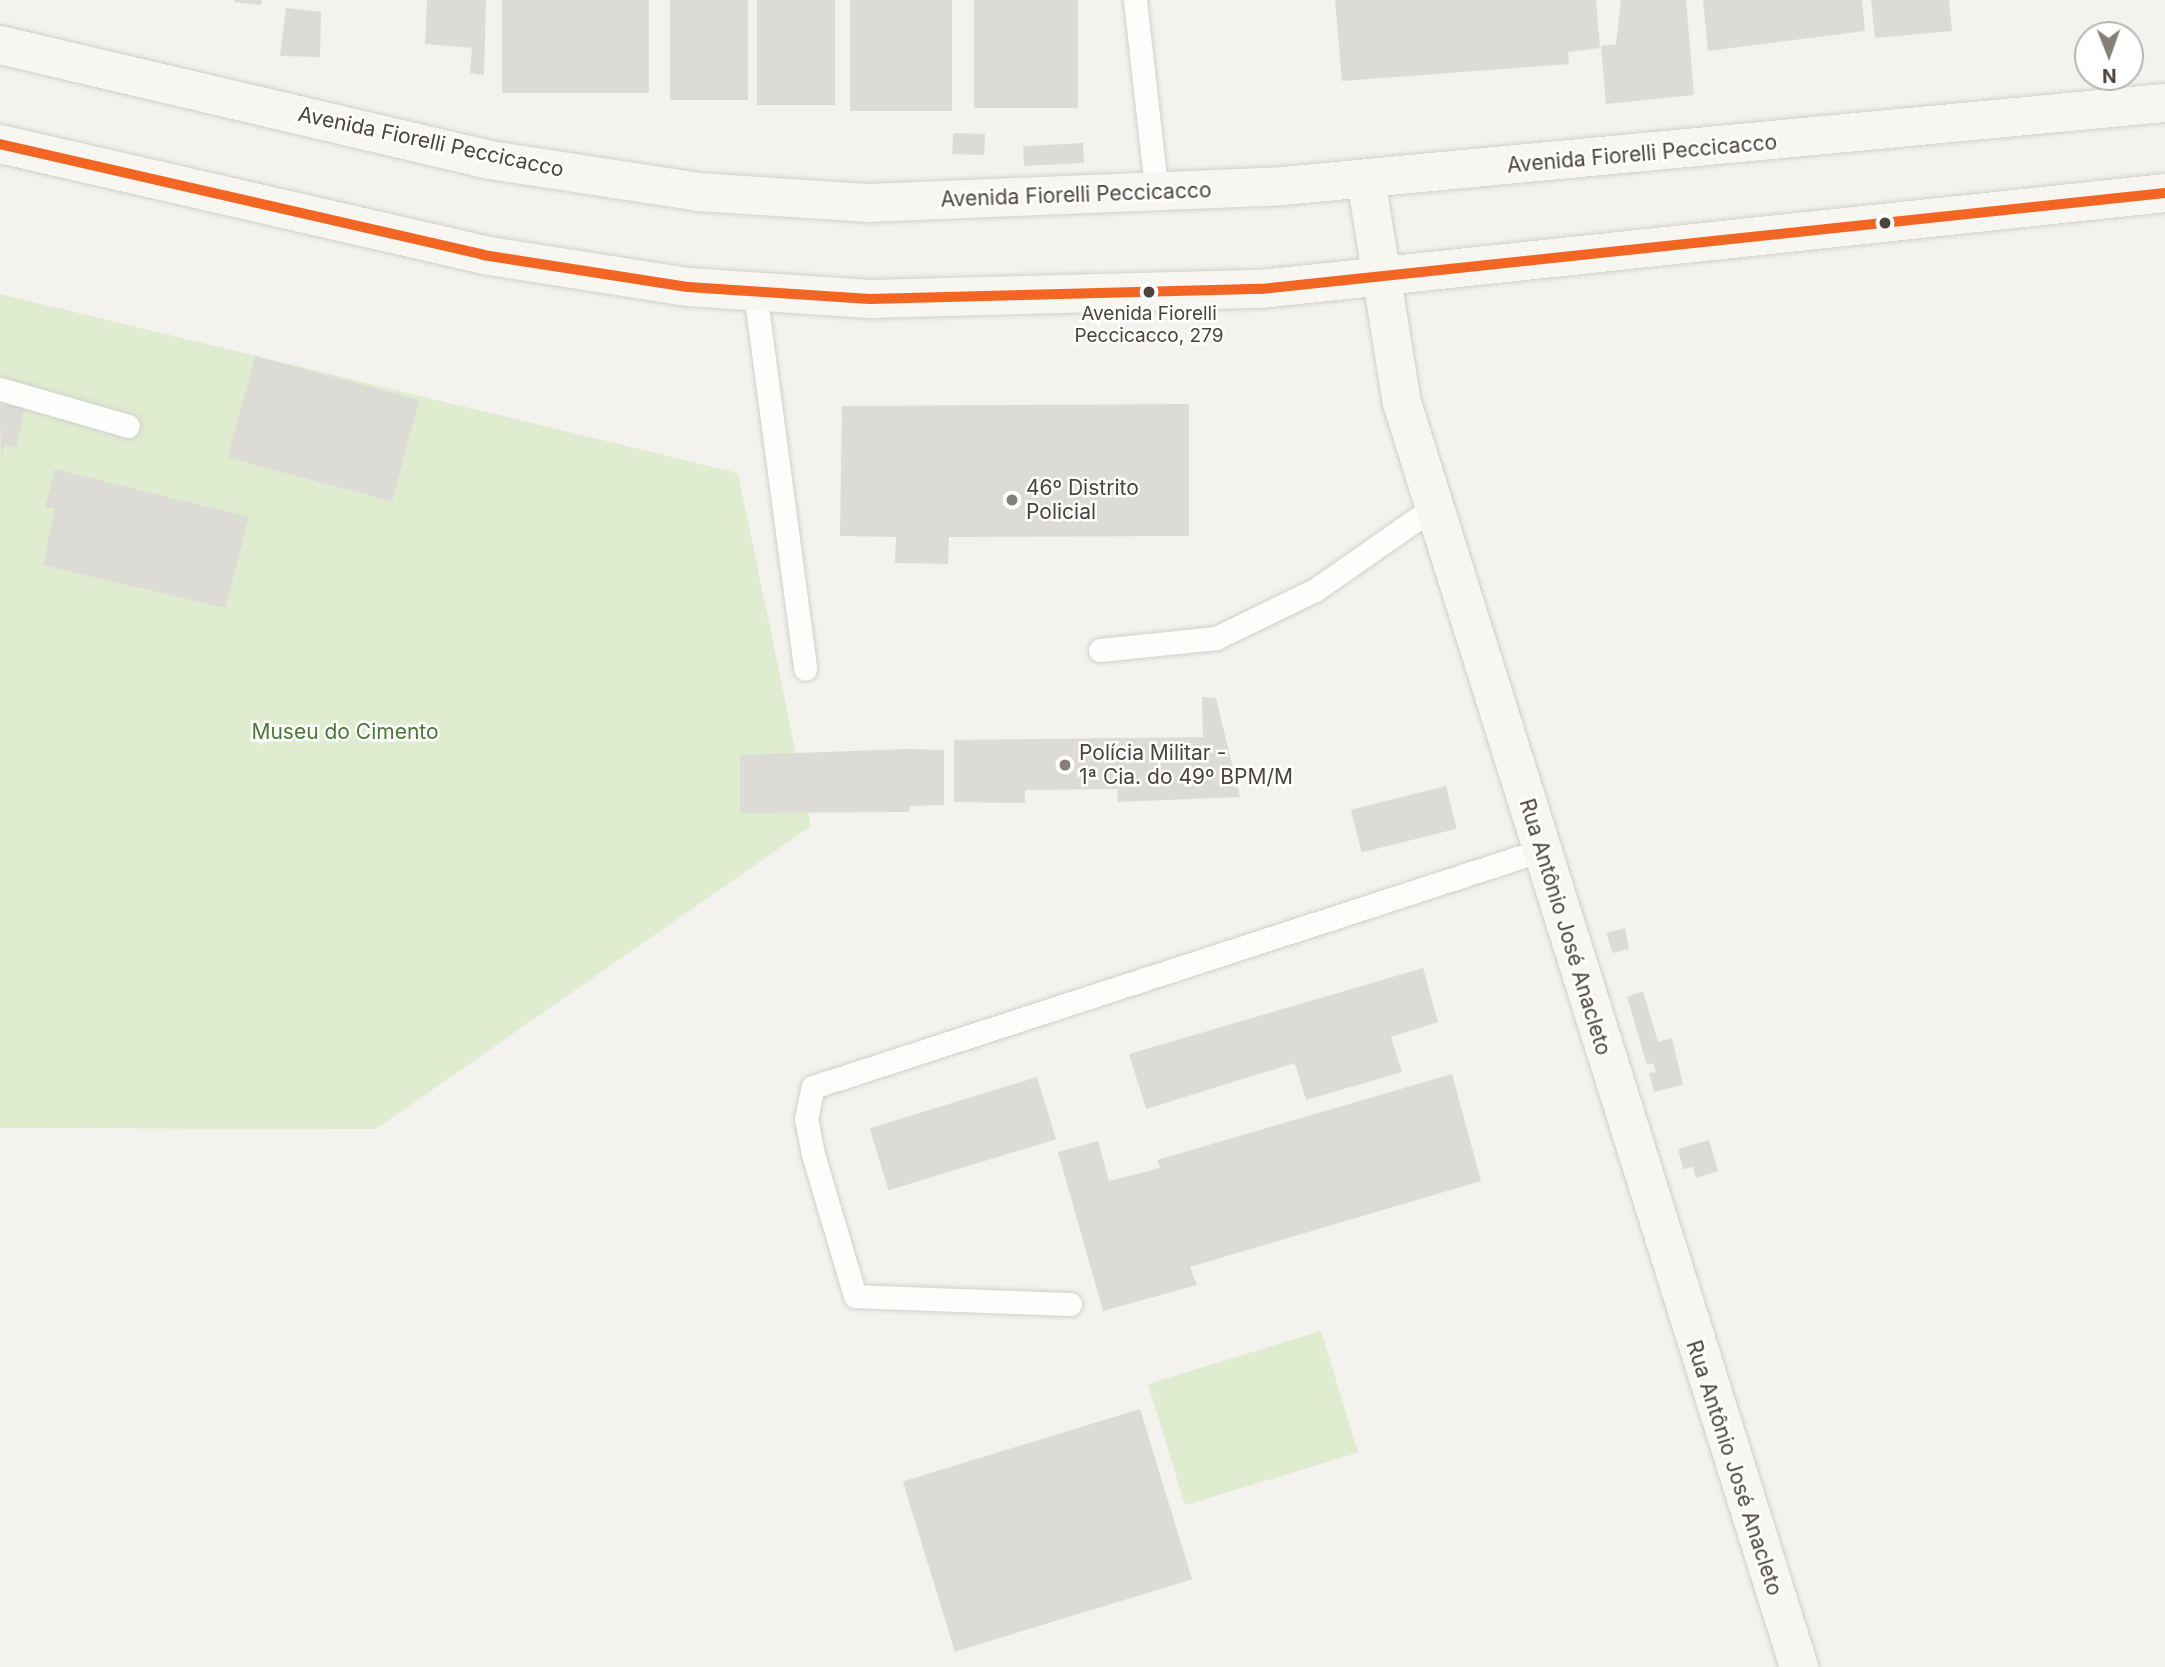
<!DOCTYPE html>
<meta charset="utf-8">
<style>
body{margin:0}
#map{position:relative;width:2165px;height:1667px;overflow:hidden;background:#f3f2ee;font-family:Inter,sans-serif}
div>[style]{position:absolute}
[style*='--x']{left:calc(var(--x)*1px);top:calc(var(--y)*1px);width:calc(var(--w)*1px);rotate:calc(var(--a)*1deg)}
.green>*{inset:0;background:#dfecd0;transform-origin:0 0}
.building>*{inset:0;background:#dddbd6;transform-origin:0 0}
.roads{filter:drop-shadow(0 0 2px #d1d0cc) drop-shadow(0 0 2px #d1d0cc)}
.service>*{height:23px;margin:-11.5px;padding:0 11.5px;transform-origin:11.5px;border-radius:11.5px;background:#fdfdfc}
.secondary>*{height:38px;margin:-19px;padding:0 19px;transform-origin:19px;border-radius:19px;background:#f7f6f1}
.bus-1>*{height:10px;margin:-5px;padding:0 5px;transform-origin:5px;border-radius:5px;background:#f26522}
.dots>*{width:19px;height:19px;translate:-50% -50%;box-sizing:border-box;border:4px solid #fff;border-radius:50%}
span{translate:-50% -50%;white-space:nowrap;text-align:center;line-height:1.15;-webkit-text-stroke:5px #fff;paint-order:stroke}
.bus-label{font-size:19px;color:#4a443a}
.street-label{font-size:21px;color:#4a443a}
.poi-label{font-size:21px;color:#4a443a}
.left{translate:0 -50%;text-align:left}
.park-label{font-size:21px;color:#477a2f}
.north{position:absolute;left:2074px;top:21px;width:70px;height:70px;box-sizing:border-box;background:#fff;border:2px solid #b7b4b0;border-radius:50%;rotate:179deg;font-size:19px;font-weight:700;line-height:28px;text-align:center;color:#4a443a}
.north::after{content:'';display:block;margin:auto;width:24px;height:32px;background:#858179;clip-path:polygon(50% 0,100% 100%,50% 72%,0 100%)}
</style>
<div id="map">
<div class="green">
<div style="clip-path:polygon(0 294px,738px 473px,811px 826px,376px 1129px,0 1128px)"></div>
<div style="left:1321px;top:1331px;width:127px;height:181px;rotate:73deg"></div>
</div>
<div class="building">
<div style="clip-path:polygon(234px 0,262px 0,261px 5px,234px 2px)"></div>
<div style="clip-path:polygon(427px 0,486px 0,484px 75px,470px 73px,472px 48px,425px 44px)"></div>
<div style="left:502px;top:0;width:147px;height:93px"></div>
<div style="left:670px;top:0;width:78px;height:100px"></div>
<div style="left:757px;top:0;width:78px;height:105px"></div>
<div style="left:850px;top:0;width:102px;height:111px"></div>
<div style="left:974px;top:0;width:104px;height:108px"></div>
<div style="clip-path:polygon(1335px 0,1596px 0,1600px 48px,1568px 52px,1569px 64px,1342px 81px)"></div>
<div style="clip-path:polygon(1621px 0,1686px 0,1694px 95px,1606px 104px,1601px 46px,1616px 44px)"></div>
<div style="clip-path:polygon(1703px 0,1862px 0,1865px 31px,1708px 51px)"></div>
<div style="clip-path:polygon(1871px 0,1949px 0,1952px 31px,1875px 38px)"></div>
<div style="clip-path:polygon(286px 8px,321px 12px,320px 57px,280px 56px)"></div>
<div style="left:953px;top:133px;width:32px;height:21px;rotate:2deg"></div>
<div style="left:1083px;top:143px;width:20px;height:60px;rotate:87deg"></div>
<div style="left:255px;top:356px;width:170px;height:105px;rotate:15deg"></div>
<div style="clip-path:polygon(0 403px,24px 408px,17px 448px,4px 446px,1px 461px)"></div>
<div style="clip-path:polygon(1189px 404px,1189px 536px,949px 537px,948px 564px,895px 563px,896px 537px,840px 536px,842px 406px)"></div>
<div style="clip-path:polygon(55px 469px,249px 517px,225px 608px,43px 565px,55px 508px,45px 507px)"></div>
<div style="clip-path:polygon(1202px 697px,1216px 698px,1240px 797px,1117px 802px,1118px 789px,1025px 790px,1025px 803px,954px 802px,954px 740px,1203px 737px)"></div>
<div style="clip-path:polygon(909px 749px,944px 750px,944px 805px,910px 806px,909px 812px,740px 813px,740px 755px)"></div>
<div style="left:1446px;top:786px;width:44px;height:98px;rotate:76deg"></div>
<div style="clip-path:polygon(1625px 928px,1629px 949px,1613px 953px,1606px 933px)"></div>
<div style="clip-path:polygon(1423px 968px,1438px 1022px,1391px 1037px,1402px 1072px,1306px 1100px,1295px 1063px,1146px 1109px,1129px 1054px)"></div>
<div style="clip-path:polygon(1643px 991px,1658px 1042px,1672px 1038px,1683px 1085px,1654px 1092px,1649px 1073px,1656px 1072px,1653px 1063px,1647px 1065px,1627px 997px)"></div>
<div style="clip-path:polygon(1452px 1074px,1481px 1181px,1190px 1267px,1197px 1285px,1103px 1311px,1058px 1152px,1098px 1141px,1109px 1181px,1160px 1168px,1157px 1160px)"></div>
<div style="left:1037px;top:1077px;width:65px;height:175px;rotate:73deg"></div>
<div style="clip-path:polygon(1709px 1140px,1718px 1171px,1696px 1178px,1693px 1167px,1683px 1169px,1678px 1149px)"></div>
<div style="left:1140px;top:1409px;width:178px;height:248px;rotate:73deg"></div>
</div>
<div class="roads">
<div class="service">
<div style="--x:1135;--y:0;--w:196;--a:83.6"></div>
<div style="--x:755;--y:292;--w:380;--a:82.4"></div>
<div style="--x:0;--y:389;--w:133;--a:16.1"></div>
<div style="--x:1100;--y:650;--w:117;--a:-5.9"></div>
<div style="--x:1216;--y:638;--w:110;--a:-25.9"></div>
<div style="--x:1315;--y:590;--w:145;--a:-34.9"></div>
<div style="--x:1070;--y:1304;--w:215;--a:-177.9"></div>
<div style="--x:855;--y:1296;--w:148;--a:-106.5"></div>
<div style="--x:813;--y:1154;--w:36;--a:-101"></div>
<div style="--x:806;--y:1119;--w:33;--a:-78"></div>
<div style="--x:813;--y:1087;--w:767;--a:-18.01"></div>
</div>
<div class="secondary">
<div style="--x:0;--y:45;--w:503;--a:13.21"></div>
<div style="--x:490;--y:160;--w:210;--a:8.7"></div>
<div style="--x:698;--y:192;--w:169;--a:3.7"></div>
<div style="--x:867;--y:203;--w:416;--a:-2.3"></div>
<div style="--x:1283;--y:186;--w:886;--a:-5.38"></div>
<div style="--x:0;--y:144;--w:496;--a:12.9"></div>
<div style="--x:483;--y:255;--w:207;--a:8.9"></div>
<div style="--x:688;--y:287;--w:182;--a:3.8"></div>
<div style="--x:870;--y:299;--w:391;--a:-1.5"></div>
<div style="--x:1261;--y:289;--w:909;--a:-6.06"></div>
<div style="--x:1366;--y:179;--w:227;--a:80.9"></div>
<div style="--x:1402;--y:403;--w:1325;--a:72.56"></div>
</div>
</div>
<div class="bus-1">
<div style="--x:0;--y:144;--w:496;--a:12.9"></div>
<div style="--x:483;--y:255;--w:207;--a:8.9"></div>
<div style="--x:688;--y:287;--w:182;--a:3.8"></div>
<div style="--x:870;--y:299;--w:391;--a:-1.5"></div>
<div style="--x:1261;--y:289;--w:909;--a:-6.06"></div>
</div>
<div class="dots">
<div style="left:1885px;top:223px;background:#4a443a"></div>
<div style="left:1149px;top:292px;background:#4a443a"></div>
<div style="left:1012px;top:500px;background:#858179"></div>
<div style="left:1065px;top:765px;background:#858179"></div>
</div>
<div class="bus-label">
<span style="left:1149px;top:325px">Avenida Fiorelli<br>Peccicacco, 279</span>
</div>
<div class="street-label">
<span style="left:431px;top:142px;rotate:12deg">Avenida Fiorelli Peccicacco</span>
<span style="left:1642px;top:154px;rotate:-5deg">Avenida Fiorelli Peccicacco</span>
<span style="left:1076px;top:195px;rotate:-2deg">Avenida Fiorelli Peccicacco</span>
<span style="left:1565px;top:927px;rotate:73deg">Rua Antônio José Anacleto</span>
<span style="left:1734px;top:1468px;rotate:72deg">Rua Antônio José Anacleto</span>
</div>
<div class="poi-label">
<span class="left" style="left:1026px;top:500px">46º Distrito<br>Policial</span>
<span class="left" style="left:1079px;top:765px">Polícia Militar -<br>1ª Cia. do 49º BPM/M</span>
</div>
<div class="park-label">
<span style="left:345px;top:732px">Museu do Cimento</span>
</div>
<div class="north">N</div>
</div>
